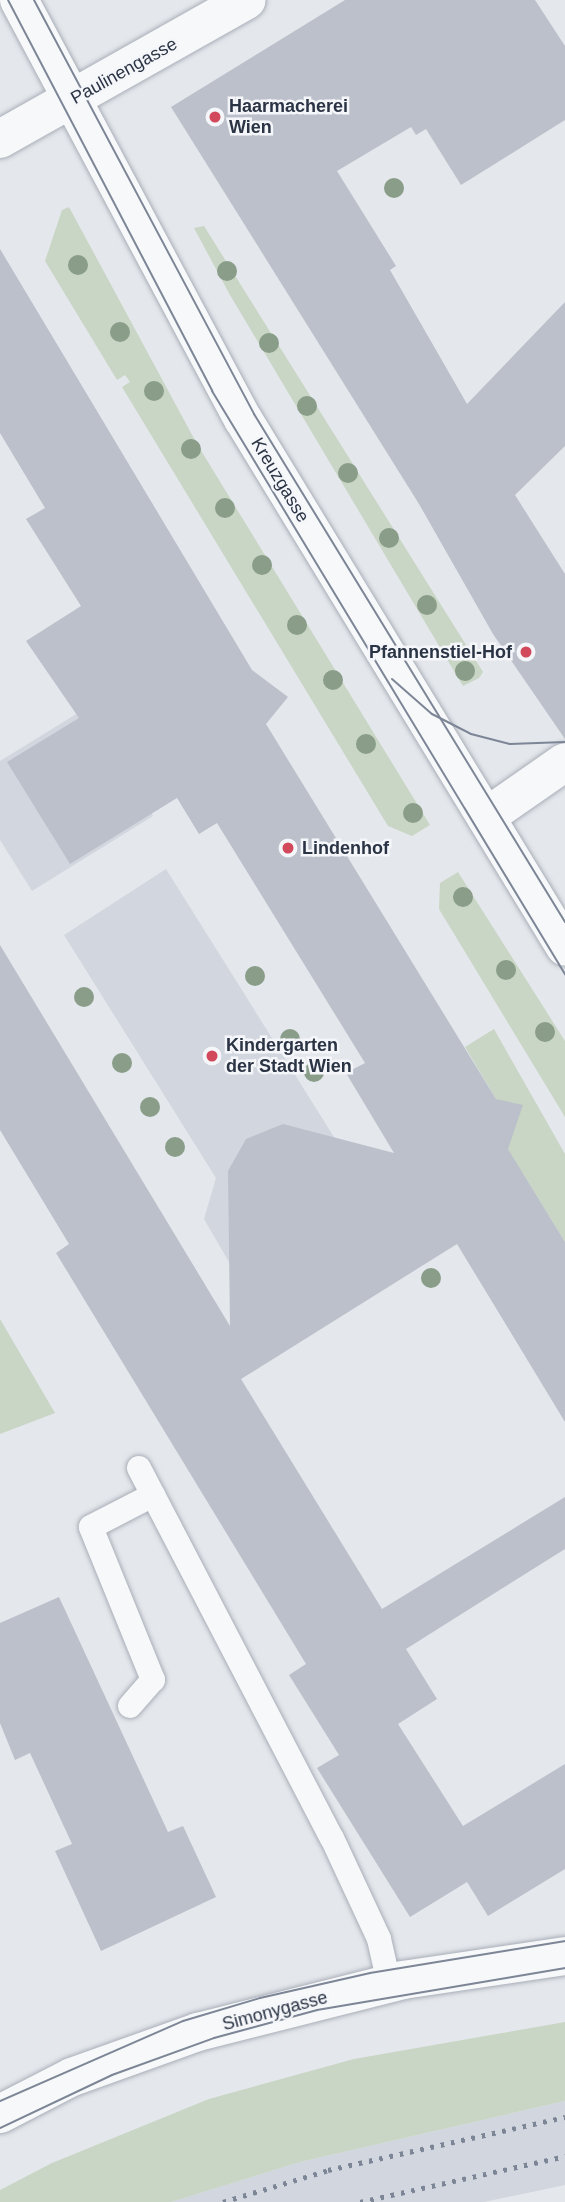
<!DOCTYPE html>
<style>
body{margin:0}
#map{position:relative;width:565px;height:2202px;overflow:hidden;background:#e4e7ec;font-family:Arial,sans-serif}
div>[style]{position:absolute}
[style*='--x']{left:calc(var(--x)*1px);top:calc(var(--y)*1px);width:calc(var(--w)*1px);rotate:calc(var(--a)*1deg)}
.built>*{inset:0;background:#d2d6de}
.green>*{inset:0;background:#c9d6c5}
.building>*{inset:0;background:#bbc0ca}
.roads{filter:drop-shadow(0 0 2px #a9aeb7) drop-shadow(0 0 2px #a9aeb7)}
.service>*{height:24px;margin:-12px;padding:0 12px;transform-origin:12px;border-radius:12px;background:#f7f8fa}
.minor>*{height:38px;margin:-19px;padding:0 19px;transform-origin:19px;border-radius:19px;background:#f7f8fa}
.tertiary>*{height:38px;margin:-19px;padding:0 19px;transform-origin:19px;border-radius:19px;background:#f7f8fa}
.tram>*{height:2px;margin:-1px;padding:0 1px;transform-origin:1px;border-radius:1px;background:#7d8696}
.rail>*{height:5px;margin-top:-2.5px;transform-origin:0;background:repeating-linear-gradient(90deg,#7d8696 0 3.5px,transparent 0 10.5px)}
.trees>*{width:20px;height:20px;margin:-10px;border-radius:50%;background:#899d89}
.dots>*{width:19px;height:19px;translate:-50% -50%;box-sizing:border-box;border:4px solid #f4f6f9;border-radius:50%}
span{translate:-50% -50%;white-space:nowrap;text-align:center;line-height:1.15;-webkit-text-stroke:5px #f4f6f9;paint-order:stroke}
.street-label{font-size:18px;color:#2b3445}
.poi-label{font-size:18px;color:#2b3445;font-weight:700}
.left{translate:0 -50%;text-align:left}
.right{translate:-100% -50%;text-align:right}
</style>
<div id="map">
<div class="built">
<div style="clip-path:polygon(86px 708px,153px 816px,32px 891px,0 840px,0 761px)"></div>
<div style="clip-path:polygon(166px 869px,386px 1220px,251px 1300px,204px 1219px,216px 1178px,64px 935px)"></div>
<div style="clip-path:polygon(565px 2101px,565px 2185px,484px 2202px,171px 2202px,300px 2162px)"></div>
</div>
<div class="green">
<div style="clip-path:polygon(69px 207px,197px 444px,430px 825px,412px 836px,388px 826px,122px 387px,130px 382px,125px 375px,117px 380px,45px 261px,62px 210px)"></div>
<div style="clip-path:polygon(204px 226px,483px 672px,479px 678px,463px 686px,230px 295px,194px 228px)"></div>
<div style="clip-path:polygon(458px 872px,565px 1041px,565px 1117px,439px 909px,440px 883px)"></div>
<div style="clip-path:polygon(494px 1029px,565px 1154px,565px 1242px,502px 1140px,514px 1132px,515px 1111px,496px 1099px,465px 1047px)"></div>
<div style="clip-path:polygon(0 1319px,55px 1413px,0 1434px)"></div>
<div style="clip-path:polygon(565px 2022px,565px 2101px,300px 2162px,171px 2202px,0 2202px,0 2190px,52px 2163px,209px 2099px,354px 2059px)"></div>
</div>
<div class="building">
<div style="clip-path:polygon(345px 0,535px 0,565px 46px,565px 120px,461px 185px,426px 129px,416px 135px,411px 127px,337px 171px,396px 266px,390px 270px,467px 404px,565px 302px,565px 446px,515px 495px,565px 574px,565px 739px,493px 634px,419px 504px,171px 107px)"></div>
<div style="clip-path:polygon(0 249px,252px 670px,288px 697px,266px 724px,496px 1099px,523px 1105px,508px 1149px,565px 1242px,565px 1422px,457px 1244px,241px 1379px,382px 1609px,565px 1497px,565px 1549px,406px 1649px,437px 1699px,398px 1724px,463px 1826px,565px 1764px,565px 1869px,488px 1916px,467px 1882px,410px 1917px,317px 1768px,339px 1755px,289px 1675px,306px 1664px,56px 1253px,69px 1244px,0 1130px,0 945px,230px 1326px,228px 1171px,246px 1139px,283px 1124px,394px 1153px,346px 1073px,365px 1063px,217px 823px,199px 834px,177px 798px,70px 864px,7px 762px,79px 718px,26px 641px,81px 606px,26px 519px,45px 508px,0 433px)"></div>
<div style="clip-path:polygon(59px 1597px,168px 1832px,183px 1826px,216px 1897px,101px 1951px,55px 1851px,72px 1844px,30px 1753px,15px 1760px,0 1723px,0 1623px)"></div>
</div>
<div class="roads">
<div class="service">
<div style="--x:139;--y:1468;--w:417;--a:62.5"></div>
<div style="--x:332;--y:1838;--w:111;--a:65"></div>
<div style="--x:379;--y:1939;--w:45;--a:77.2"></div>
<div style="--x:130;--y:1706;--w:35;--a:-49"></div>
<div style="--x:153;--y:1680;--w:165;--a:-112.1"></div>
<div style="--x:91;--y:1527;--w:70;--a:-27.3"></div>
</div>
<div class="minor">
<div style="--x:0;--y:139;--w:283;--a:-29.4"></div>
<div style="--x:486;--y:817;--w:96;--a:-34.8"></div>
<div style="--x:0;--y:2114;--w:81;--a:-27.2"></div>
<div style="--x:72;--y:2077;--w:134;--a:-19.7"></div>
<div style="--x:198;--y:2032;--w:211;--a:-14.2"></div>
<div style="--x:403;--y:1980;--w:164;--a:-8.4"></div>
</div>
<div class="tertiary">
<div style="--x:19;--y:0;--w:475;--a:61.9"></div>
<div style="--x:243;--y:419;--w:618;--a:58.62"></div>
</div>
</div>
<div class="tram">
<div style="--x:8;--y:0;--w:441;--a:62.4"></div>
<div style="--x:212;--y:391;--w:682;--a:58.81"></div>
<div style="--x:34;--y:0;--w:469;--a:62"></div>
<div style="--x:254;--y:414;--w:596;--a:58.52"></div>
<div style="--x:392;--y:679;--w:53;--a:41.2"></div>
<div style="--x:432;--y:714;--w:44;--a:27.1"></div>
<div style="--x:471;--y:734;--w:40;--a:14.4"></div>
<div style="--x:510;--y:744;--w:55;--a:-2.1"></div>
<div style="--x:0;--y:2101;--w:200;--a:-23.6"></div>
<div style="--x:183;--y:2021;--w:80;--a:-16.6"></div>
<div style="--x:260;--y:1998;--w:113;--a:-12.8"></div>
<div style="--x:370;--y:1973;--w:198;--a:-9.3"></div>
<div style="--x:0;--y:2128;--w:124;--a:-25.3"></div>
<div style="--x:112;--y:2075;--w:109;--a:-19.9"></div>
<div style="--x:214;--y:2038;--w:107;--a:-15.2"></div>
<div style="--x:317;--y:2010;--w:252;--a:-9.6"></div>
</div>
<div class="rail">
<div style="--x:223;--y:2202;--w:110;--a:-16.9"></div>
<div style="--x:328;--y:2170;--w:243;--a:-12.6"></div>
<div style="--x:360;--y:2202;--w:210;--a:-12.6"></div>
</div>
<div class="trees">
<div style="left:394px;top:188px"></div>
<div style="left:78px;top:265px"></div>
<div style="left:227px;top:271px"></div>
<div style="left:120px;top:332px"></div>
<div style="left:269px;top:343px"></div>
<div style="left:154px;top:391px"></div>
<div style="left:307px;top:406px"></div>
<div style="left:191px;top:449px"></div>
<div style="left:348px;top:473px"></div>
<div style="left:225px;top:508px"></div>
<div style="left:389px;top:538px"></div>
<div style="left:262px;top:565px"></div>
<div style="left:427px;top:605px"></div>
<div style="left:297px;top:625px"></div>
<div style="left:465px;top:671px"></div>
<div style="left:333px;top:680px"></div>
<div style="left:366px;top:744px"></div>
<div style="left:413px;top:813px"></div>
<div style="left:463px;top:897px"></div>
<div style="left:506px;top:970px"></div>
<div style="left:255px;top:976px"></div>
<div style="left:84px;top:997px"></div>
<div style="left:545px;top:1032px"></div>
<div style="left:290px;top:1039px"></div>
<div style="left:122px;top:1063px"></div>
<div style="left:314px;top:1072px"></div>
<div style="left:150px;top:1107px"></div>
<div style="left:175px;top:1147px"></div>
<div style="left:431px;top:1278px"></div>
</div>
<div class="dots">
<div style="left:215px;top:117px;background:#d1495b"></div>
<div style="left:526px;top:652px;background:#d1495b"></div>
<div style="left:288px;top:848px;background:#d1495b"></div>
<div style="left:212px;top:1056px;background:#d1495b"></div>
</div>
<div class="street-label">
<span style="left:124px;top:71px;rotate:-29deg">Paulinengasse</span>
<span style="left:280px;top:480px;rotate:59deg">Kreuzgasse</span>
<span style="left:275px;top:2011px;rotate:-15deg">Simonygasse</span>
</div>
<div class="poi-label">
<span class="left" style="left:229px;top:117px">Haarmacherei<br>Wien</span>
<span class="right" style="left:512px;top:652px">Pfannenstiel-Hof</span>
<span class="left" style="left:302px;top:848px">Lindenhof</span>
<span class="left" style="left:226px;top:1056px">Kindergarten<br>der Stadt Wien</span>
</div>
</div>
